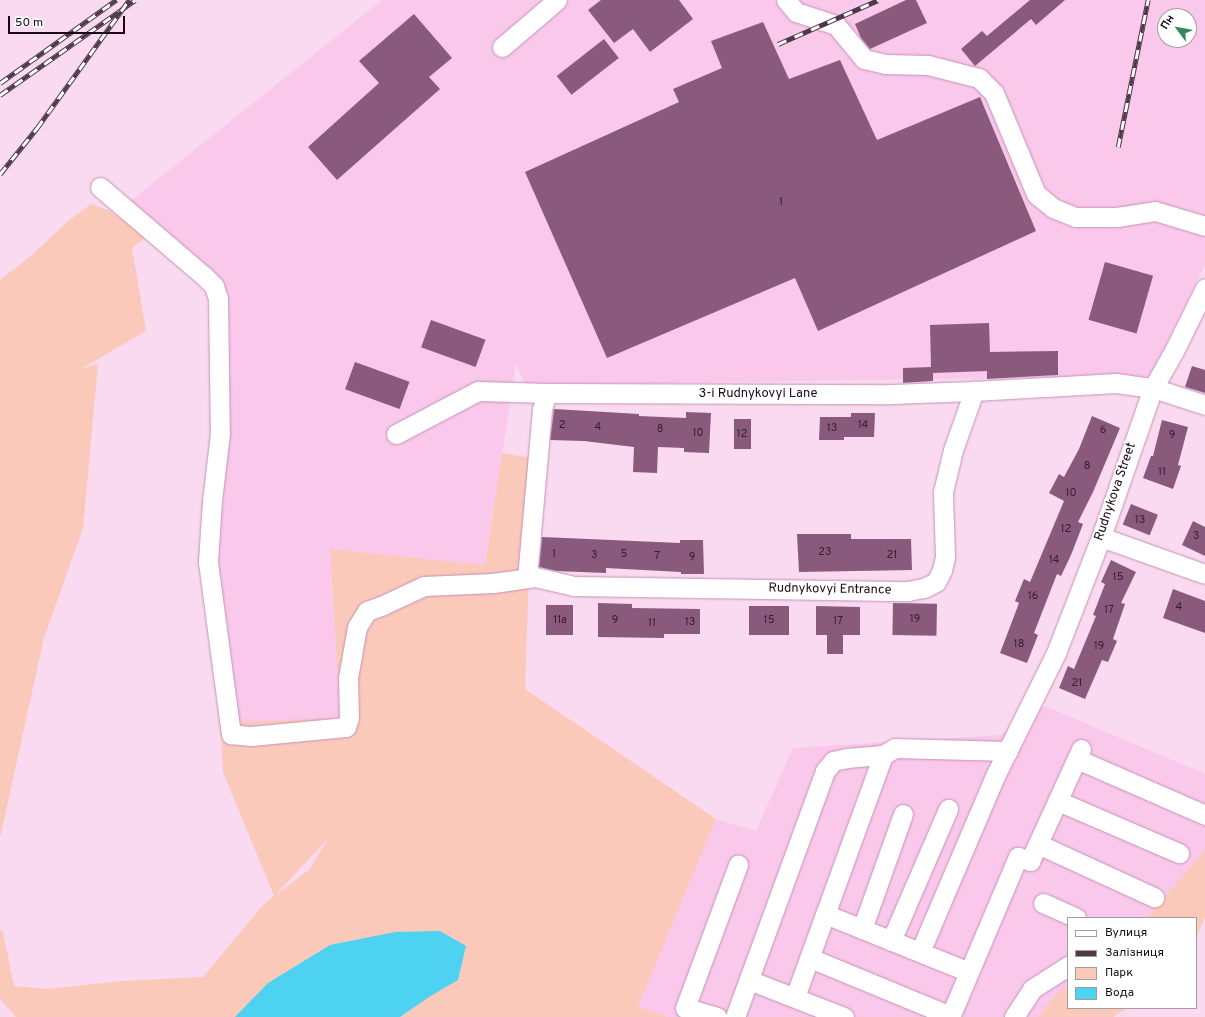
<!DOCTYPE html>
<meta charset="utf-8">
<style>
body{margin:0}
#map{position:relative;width:1205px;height:1017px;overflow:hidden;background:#fadaf0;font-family:Overpass,sans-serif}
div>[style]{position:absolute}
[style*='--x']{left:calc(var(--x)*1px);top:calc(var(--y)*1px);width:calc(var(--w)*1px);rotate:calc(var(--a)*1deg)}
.built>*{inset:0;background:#f9c8ea}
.green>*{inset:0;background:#fbc9ba}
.water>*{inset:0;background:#4dd2f2}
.building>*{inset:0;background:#895a7c;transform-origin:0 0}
.roads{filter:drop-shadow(0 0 1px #c592b7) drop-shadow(0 0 1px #c592b7)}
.minor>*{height:19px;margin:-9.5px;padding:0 9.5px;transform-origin:9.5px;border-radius:9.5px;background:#fff}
.rail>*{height:4.5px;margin-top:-2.25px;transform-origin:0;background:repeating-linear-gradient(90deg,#fff 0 9px,#4e3948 0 18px);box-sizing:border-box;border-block:1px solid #4e3948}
span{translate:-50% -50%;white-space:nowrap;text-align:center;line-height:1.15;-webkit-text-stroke:3px #fff;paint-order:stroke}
.number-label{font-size:11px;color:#361d30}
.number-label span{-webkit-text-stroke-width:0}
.street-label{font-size:13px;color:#1a0916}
.legend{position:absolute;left:1067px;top:917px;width:130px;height:92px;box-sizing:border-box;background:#fff;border:1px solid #a39da2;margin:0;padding:5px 7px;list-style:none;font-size:12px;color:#1a0916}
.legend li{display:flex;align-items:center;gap:8px;height:20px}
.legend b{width:20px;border:1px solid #a39da2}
.north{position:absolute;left:1157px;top:8px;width:40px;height:40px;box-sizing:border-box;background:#fff;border:1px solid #a39da2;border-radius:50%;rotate:302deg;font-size:11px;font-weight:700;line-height:16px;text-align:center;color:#1a0916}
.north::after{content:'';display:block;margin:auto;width:14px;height:18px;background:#34895c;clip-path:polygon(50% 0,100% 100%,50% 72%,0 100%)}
.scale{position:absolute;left:8px;top:16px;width:117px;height:18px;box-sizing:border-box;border:2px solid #1a0916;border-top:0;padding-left:5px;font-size:12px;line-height:14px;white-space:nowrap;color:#1a0916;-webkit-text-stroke:3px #fff;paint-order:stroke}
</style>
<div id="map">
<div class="built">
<div style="clip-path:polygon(evenodd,382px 0,1205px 0,1205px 264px,1150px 376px,526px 385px,516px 364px,485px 565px,330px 549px,340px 718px,237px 728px,214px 558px,223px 287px,127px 204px,382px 0,1165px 16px,1189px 16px,1189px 40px,1165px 40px,1165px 16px)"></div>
<div style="clip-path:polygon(1045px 706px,1205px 774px,1205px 859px,1146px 918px,1068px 918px,1068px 1000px,1053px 1017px,668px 1017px,638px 1007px,716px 819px,756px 831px,793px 748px,1000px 735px)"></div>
</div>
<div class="green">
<div style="clip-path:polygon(91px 204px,108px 210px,146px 237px,132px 248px,146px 331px,81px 369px,98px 364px,83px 528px,44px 638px,0 838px,0 280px,31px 256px,68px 221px)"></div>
<div style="clip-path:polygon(evenodd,502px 453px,533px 458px,525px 689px,716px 819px,638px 1007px,668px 1017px,16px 1017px,0 999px,0 930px,3px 932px,14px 986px,47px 989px,122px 981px,203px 977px,263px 905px,274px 896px,223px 772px,220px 717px,237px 722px,340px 718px,330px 549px,485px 565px,502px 453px,328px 839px,309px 870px,277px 894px,277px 893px,328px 839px)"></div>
<div style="clip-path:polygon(1205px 850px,1205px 916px,1196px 939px,1196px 918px,1145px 918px,1154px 910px)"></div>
<div style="clip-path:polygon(1068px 985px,1068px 1008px,1127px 1008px,1113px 1017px,1038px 1017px,1055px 996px)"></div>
</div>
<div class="water">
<div style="clip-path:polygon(440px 931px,466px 946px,458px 980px,429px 997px,400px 1017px,235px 1017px,268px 983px,330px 945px,395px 932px)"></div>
</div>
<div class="building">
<div style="clip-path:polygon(601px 0,679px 0,693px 19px,650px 52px,633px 29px,614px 43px,588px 10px)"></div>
<div style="clip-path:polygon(906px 0,916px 0,927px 23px,870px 49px,861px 38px,855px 24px)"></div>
<div style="clip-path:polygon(1030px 0,1065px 0,1036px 25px,1031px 19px,975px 66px,961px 49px,982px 31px,987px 36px)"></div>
<div style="clip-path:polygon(414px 14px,452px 58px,429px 77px,440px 89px,337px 180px,308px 147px,379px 83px,359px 61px)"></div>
<div style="clip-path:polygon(763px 22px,789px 79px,840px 60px,877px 140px,980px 97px,1036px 231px,818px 331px,795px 278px,607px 358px,525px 172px,679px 102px,673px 89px,722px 68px,711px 41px)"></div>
<div style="left:604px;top:39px;width:24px;height:60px;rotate:52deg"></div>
<div style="left:1105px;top:262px;width:50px;height:60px;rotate:16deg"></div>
<div style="left:431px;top:320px;width:58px;height:29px;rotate:20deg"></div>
<div style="clip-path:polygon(989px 323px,990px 352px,1058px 351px,1058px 375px,987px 379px,987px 371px,933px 373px,933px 381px,903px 383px,903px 368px,931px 367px,930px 325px)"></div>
<div style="left:355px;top:362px;width:58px;height:29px;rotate:20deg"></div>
<div style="clip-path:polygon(1192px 366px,1205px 370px,1205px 393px,1185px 387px)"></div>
<div style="clip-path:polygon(554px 409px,639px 414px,639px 416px,686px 418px,686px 412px,711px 413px,709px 453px,684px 452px,684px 448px,658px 447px,657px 473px,633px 472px,634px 447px,584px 441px,550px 440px)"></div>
<div style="clip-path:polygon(851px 413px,875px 413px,874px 437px,844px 437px,844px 440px,819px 440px,820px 417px,851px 417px)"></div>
<div style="clip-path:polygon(1092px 416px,1120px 428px,1093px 492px,1078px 522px,1083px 524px,1071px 555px,1061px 576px,1057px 574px,1034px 633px,1038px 635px,1027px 663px,1000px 653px,1019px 603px,1015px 601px,1024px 579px,1030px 582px,1064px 501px,1049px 493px,1059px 474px,1064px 477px,1079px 449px)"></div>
<div style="left:734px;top:419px;width:17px;height:30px"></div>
<div style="clip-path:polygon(1162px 420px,1188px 427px,1178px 465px,1181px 466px,1173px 489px,1143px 478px,1151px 456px,1153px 456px)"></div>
<div style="left:1131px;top:504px;width:29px;height:22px;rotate:22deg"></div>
<div style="clip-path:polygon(1193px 521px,1205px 527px,1205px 556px,1182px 545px)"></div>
<div style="clip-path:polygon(797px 534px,851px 534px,851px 539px,911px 539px,912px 570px,799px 572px)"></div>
<div style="clip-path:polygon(542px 537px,680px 543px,680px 540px,703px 540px,704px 574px,681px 574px,681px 572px,606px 568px,606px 573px,556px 571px,539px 567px)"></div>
<div style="clip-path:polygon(1111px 560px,1136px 572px,1121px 603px,1125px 604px,1113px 639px,1117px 641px,1108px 662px,1102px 660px,1085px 699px,1059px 688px,1068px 666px,1074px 669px,1096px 616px,1093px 615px,1105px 584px,1101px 582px)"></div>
<div style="clip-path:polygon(1173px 589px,1205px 601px,1205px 633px,1163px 618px)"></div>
<div style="clip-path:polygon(598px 603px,632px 604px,632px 608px,700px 609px,700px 634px,664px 634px,664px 638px,598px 637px)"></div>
<div style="left:893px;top:603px;width:44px;height:32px;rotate:1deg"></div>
<div style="left:546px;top:605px;width:27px;height:30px"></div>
<div style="left:749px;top:606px;width:40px;height:29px"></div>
<div style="clip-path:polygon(816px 606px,860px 607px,860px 635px,843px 635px,843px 654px,827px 654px,827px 635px,816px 635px)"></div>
</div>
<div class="roads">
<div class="minor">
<div style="--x:786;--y:0;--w:16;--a:50"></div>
<div style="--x:796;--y:12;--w:42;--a:18"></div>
<div style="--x:836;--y:25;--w:44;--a:50.5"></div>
<div style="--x:864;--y:59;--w:22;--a:13"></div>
<div style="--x:885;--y:64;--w:43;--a:1.3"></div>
<div style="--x:928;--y:65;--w:53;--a:14.3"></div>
<div style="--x:979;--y:78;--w:21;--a:45"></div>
<div style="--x:994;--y:93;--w:109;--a:67.4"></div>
<div style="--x:1036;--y:194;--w:22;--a:39"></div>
<div style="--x:1053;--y:208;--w:24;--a:22"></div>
<div style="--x:1075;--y:217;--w:42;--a:0"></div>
<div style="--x:1117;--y:217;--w:38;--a:-9"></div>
<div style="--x:1155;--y:211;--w:52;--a:16.7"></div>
<div style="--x:502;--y:47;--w:72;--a:-40.5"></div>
<div style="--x:100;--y:187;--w:137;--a:40.6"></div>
<div style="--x:204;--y:276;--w:14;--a:45"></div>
<div style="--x:214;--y:286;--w:13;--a:72"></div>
<div style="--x:218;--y:298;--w:135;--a:89.2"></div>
<div style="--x:220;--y:433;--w:68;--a:96.7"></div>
<div style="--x:212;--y:501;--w:61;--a:93.8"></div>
<div style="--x:208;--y:562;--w:174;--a:82.4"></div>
<div style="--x:231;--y:734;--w:20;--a:6"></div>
<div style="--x:251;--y:736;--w:95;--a:-5.4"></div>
<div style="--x:346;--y:727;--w:9;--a:-72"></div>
<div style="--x:349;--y:718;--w:40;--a:-91.4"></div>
<div style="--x:348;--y:678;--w:52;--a:-80"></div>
<div style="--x:357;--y:627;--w:19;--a:-58"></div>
<div style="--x:367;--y:611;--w:15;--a:-20"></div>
<div style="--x:381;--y:606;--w:47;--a:-24.9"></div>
<div style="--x:424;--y:586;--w:69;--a:-2.5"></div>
<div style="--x:493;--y:583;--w:42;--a:-8.1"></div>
<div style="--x:535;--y:577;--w:39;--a:13"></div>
<div style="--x:573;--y:586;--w:335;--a:0.9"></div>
<div style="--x:908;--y:591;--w:16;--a:-11"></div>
<div style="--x:924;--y:588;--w:13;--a:-27"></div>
<div style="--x:936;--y:582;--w:13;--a:-63"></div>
<div style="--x:942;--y:570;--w:13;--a:-77"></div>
<div style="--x:945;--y:557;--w:65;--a:-91.8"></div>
<div style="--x:943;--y:492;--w:43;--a:-76.6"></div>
<div style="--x:953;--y:450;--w:63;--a:-70.4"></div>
<div style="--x:396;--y:434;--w:93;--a:-27.7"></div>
<div style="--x:478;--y:391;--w:69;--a:1.7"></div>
<div style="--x:1101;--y:537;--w:110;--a:19.6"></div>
<div style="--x:527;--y:578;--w:170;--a:-84.9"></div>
<div style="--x:542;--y:409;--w:17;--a:-73"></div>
<div style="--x:547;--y:393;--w:344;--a:0.2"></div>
<div style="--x:891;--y:394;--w:83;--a:-2.1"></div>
<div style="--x:974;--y:391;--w:142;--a:-3.2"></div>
<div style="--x:1116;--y:383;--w:37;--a:8"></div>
<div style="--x:1153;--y:388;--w:55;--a:18.1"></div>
<div style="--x:1077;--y:759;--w:140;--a:23.6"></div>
<div style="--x:1058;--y:801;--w:132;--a:23.3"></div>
<div style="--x:1038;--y:844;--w:128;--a:24.6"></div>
<div style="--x:1043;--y:903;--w:36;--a:24"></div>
<div style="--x:825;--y:914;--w:155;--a:21.9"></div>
<div style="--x:862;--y:929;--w:122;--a:-70.4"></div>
<div style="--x:891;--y:941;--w:144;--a:-66.6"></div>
<div style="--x:920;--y:952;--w:194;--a:-66.9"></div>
<div style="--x:996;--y:774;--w:135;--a:-63.6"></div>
<div style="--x:1056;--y:653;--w:124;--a:-68.8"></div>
<div style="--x:1101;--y:537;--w:158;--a:-70.8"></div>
<div style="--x:1153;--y:388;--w:43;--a:-60.4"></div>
<div style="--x:1174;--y:351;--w:70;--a:-63.8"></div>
<div style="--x:810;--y:958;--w:152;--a:22.4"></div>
<div style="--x:749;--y:980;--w:102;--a:21.3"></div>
<div style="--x:795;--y:997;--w:258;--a:-70"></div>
<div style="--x:717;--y:1017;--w:33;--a:-164"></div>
<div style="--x:685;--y:1008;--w:153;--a:-69.7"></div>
<div style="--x:735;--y:1017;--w:262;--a:-69.9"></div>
<div style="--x:825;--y:771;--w:13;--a:-51"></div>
<div style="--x:833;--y:761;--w:14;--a:-12"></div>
<div style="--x:847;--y:758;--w:36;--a:-5"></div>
<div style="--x:883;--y:755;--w:14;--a:-30"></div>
<div style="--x:895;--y:748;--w:113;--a:1.5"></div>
<div style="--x:950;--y:1017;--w:174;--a:-67"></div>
<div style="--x:1018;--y:857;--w:13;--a:18"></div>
<div style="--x:1030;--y:861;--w:123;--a:-65.5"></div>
<div style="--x:1014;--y:1017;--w:33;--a:-57"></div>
<div style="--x:1032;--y:989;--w:43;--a:-32.6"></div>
</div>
</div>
<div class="rail">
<div style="--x:778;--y:44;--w:109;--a:-23.7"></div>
<div style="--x:0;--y:83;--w:143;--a:-35.6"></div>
<div style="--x:0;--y:95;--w:165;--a:-35.1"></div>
<div style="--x:1118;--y:147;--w:150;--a:-78.5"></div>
<div style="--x:0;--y:174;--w:59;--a:-51.2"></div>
<div style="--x:37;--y:128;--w:158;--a:-54.3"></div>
</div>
<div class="number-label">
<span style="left:781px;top:202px">1</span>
<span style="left:562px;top:425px">2</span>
<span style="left:863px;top:425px">14</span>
<span style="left:598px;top:427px">4</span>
<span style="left:832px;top:428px">13</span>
<span style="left:660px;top:429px">8</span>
<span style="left:1103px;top:430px">6</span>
<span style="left:698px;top:433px">10</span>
<span style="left:742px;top:434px">12</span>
<span style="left:1172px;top:435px">9</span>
<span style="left:1087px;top:466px">8</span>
<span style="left:1162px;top:472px">11</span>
<span style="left:1071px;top:493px">10</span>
<span style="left:1140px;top:520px">13</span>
<span style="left:1066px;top:529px">12</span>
<span style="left:1196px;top:536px">3</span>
<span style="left:825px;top:552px">23</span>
<span style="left:554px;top:554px">1</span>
<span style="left:624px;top:554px">5</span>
<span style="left:594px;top:555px">3</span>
<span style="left:892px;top:555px">21</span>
<span style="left:657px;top:556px">7</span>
<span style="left:692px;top:557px">9</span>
<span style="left:1054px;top:560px">14</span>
<span style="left:1118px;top:577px">15</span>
<span style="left:1033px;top:596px">16</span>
<span style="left:1179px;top:607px">4</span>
<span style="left:1109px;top:610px">17</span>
<span style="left:915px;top:619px">19</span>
<span style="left:560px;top:620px">11а</span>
<span style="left:615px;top:620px">9</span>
<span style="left:769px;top:620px">15</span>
<span style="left:838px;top:621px">17</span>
<span style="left:690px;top:622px">13</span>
<span style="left:652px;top:623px">11</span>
<span style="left:1019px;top:644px">18</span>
<span style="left:1099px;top:646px">19</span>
<span style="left:1077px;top:683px">21</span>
</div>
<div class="street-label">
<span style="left:758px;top:394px">3-i Rudnykovyi Lane</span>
<span style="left:1116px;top:492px;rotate:-71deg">Rudnykova Street</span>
<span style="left:830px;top:590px;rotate:1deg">Rudnykovyi Entrance</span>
</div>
<ul class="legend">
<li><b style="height:5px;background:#fff"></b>Вулиця</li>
<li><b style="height:5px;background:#4e3948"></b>Залізниця</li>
<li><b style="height:11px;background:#fbc9ba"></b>Парк</li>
<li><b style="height:11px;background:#4dd2f2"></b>Вода</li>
</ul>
<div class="north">Пн</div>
<div class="scale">50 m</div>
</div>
